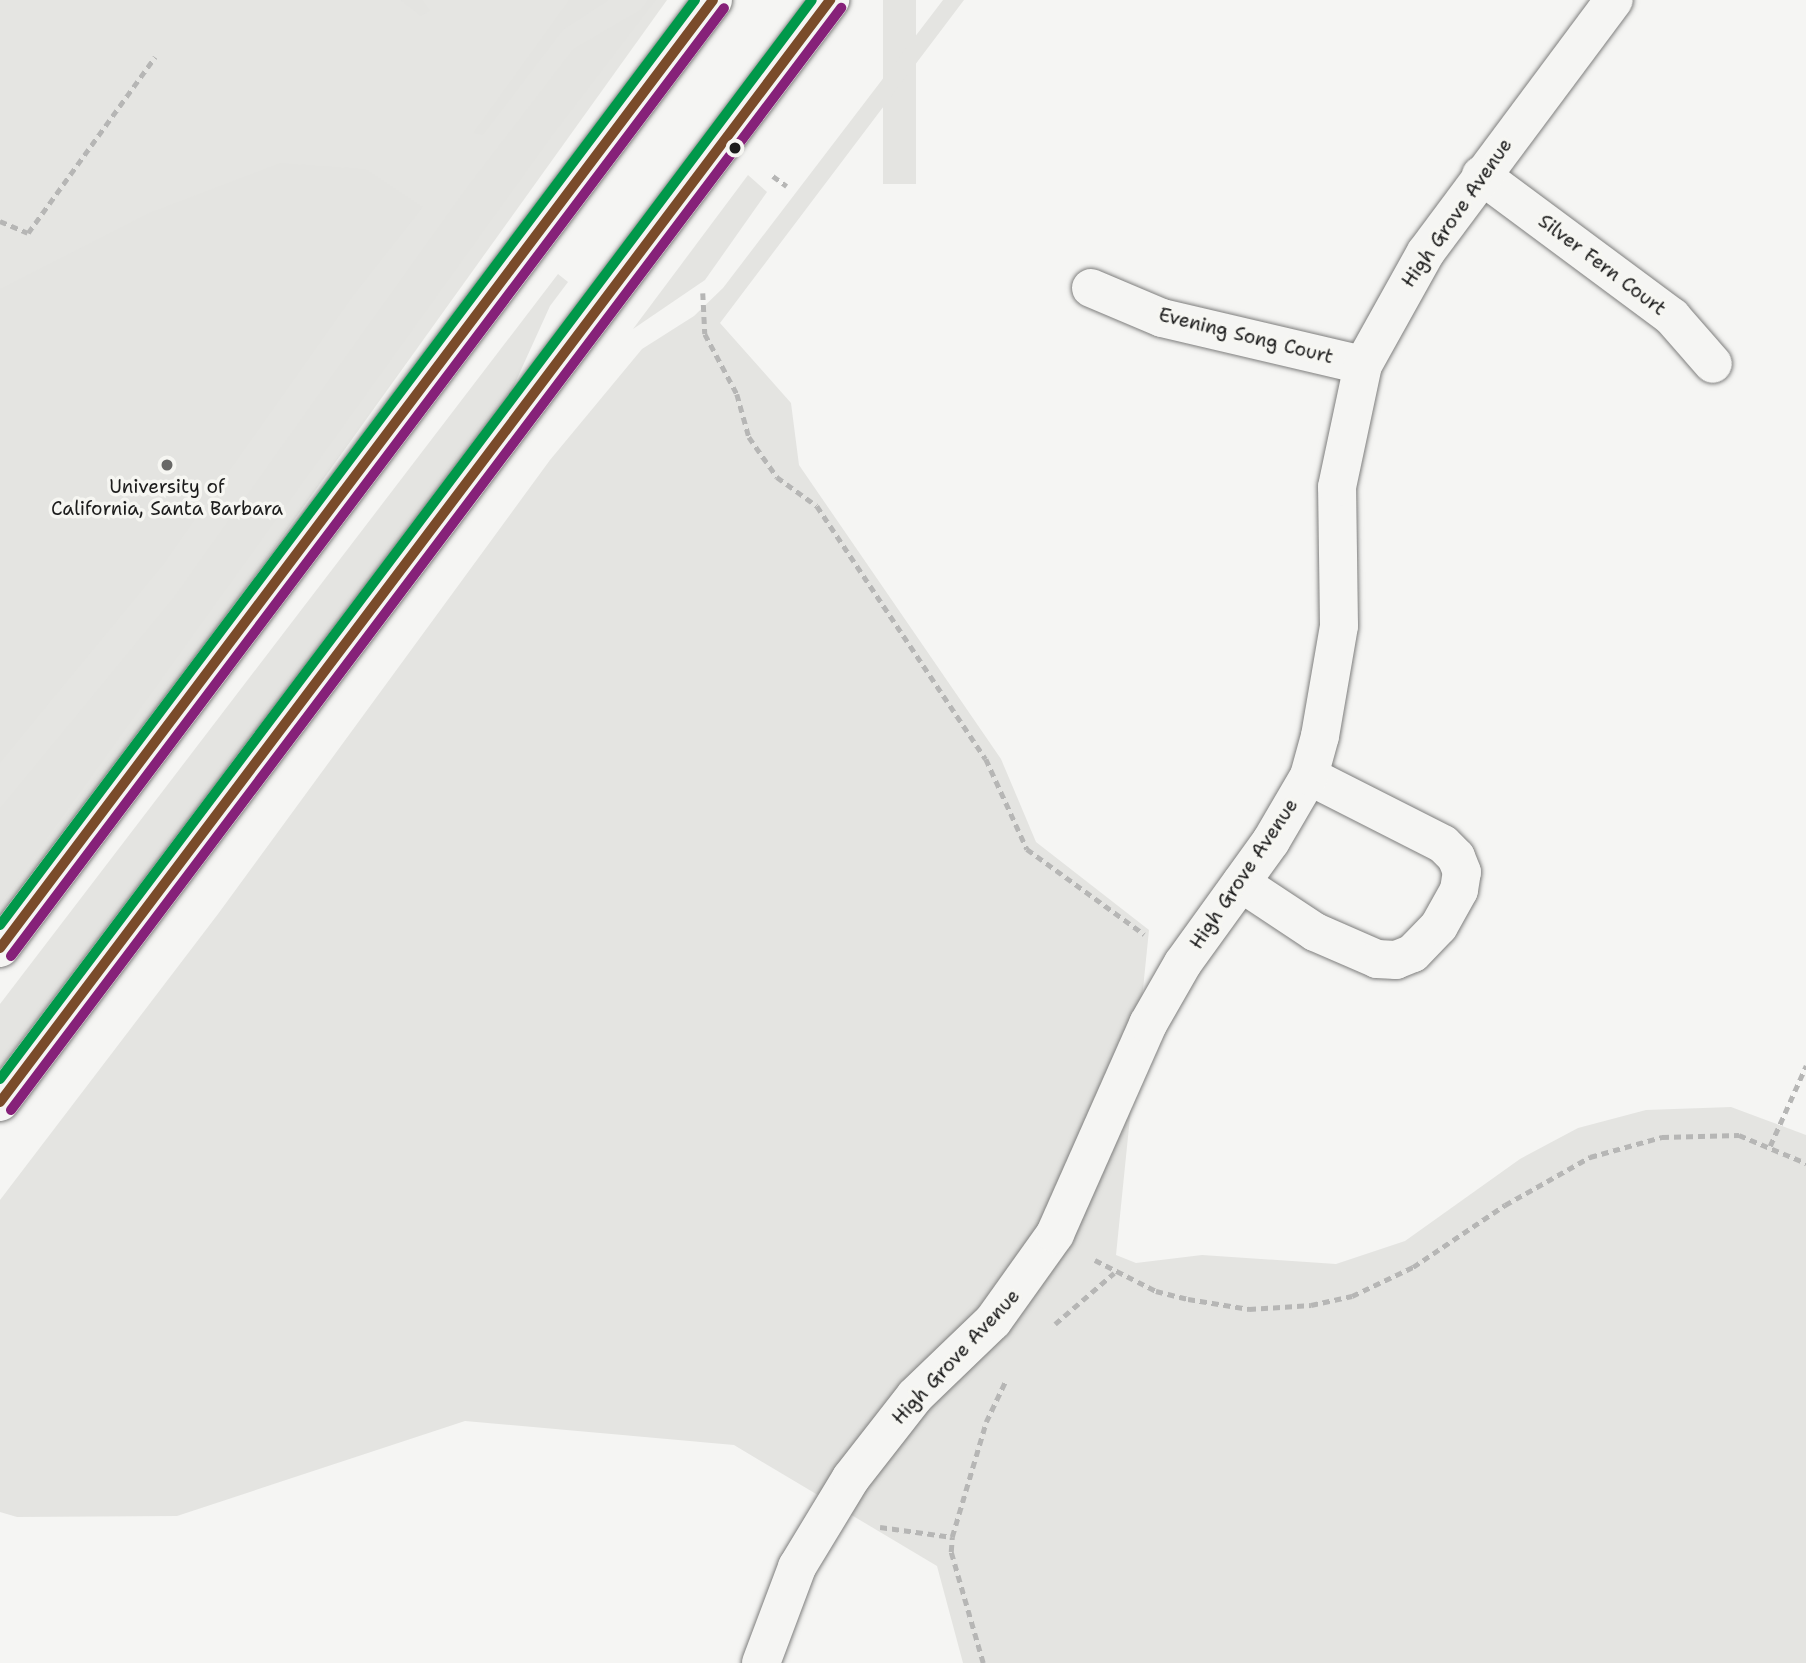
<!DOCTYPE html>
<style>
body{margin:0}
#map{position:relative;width:1806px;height:1663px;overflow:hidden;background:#f5f5f3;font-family:"Shantell Sans",sans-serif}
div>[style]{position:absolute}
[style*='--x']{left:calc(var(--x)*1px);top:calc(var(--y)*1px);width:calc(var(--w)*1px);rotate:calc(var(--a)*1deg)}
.built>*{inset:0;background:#e5e5e2}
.green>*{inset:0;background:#e4e4e1;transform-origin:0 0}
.path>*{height:4.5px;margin-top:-2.25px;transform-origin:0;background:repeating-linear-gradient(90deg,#b6b6b5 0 7px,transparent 0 12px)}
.roads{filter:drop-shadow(0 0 2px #7e7e7d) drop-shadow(0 0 2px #7e7e7d)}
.minor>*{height:38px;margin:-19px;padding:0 19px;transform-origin:19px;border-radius:19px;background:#f5f5f3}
.secondary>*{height:38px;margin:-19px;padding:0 19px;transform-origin:19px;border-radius:19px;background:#f5f5f3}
.bus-1>*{height:10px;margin:-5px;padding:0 5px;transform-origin:5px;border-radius:5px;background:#7a4b2a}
.bus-2>*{height:10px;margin:-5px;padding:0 5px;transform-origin:5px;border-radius:5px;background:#862179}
.bus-3>*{height:10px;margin:-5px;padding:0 5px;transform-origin:5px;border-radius:5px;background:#00984a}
.dots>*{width:19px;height:19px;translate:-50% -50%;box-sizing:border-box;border:4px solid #f6f6f2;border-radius:50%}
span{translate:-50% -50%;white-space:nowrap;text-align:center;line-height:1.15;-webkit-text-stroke:7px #f6f6f2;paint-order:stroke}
.street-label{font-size:19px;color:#1c1c1c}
.poi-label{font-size:19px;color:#1c1c1c}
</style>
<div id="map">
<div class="built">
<div style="clip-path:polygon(0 0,667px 0,0 930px)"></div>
</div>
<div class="green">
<div style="clip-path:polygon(400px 0,423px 0,430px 11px,421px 16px)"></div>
<div style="clip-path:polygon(569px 0,609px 0,563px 30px,483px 135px,473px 133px)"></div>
<div style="clip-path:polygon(648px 0,656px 0,552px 136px,0 904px,0 808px,173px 598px,464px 191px,573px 49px,640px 10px)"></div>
<div style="left:883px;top:0;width:33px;height:184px"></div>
<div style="clip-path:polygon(943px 0,964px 0,720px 323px,791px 403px,799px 465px,1001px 759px,1036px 842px,1149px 930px,1116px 1255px,1136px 1263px,1202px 1255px,1336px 1264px,1405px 1241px,1520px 1159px,1578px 1128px,1646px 1110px,1731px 1107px,1806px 1135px,1806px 1663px,963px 1663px,937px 1566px,734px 1445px,465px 1421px,177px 1516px,17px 1517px,0 1512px,0 1200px,218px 914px,550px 460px,642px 349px,694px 316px,723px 288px)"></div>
<div style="clip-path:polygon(280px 163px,366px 169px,423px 207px,353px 296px,163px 565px,0 763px,0 289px,149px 213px)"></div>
<div style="clip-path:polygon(748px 175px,767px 192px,705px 280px,633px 329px)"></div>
<div style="clip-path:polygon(558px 274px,568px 282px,550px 306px,506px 403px,0 1068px,0 1004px)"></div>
</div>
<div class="path">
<div style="--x:773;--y:176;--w:17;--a:36"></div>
<div style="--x:0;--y:221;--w:30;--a:23"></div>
<div style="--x:28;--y:233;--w:217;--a:-54.2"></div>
<div style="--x:703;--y:293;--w:41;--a:87.2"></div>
<div style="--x:705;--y:334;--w:68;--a:61.9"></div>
<div style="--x:737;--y:394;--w:45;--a:74.4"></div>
<div style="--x:749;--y:437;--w:49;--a:55"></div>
<div style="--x:777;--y:477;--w:49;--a:35.9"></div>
<div style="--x:817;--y:506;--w:304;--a:56.3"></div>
<div style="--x:986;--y:759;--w:99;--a:65.5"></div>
<div style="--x:1027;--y:849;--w:145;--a:36"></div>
<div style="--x:1770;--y:1146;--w:88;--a:-65.8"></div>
<div style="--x:1095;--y:1260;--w:68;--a:26.9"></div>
<div style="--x:1156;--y:1291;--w:33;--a:14"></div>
<div style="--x:1188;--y:1299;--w:62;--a:9.3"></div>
<div style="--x:1249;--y:1309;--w:62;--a:-3.7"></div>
<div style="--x:1311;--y:1305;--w:42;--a:-12.4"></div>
<div style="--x:1352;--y:1296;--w:68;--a:-25.4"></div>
<div style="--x:1413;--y:1267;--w:111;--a:-34"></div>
<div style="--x:1505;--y:1205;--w:98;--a:-29.5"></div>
<div style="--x:1590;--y:1157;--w:75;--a:-15.5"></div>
<div style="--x:1662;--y:1137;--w:77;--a:-1.5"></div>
<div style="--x:1739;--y:1135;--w:73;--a:22.7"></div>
<div style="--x:1055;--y:1324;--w:78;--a:-40.8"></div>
<div style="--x:880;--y:1527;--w:73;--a:7.9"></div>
<div style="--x:983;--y:1663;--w:116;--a:-106.1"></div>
<div style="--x:951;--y:1552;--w:15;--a:-86"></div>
<div style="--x:952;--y:1537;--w:120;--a:-73.5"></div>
<div style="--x:986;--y:1422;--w:47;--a:-64.5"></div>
</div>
<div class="roads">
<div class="minor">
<div style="--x:1481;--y:175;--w:238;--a:36.6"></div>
<div style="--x:1672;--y:317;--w:62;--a:48.9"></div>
<div style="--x:1091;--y:288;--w:77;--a:22.9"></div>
<div style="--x:1162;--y:318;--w:206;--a:13.2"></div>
<div style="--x:1241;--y:883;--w:89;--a:33.5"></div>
<div style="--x:1315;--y:932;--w:68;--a:23.5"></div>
<div style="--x:1377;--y:959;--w:19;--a:3"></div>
<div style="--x:1396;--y:960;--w:18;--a:-22"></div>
<div style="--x:1413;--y:953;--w:37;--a:-46"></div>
<div style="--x:1439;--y:926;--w:41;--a:-60.9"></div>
<div style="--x:1459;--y:890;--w:18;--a:-81"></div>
<div style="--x:1462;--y:872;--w:16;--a:-112"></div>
<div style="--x:1456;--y:857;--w:18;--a:-135"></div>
<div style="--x:1443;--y:844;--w:150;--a:-153.1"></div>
<div style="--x:761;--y:1663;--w:103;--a:-69.4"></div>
<div style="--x:797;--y:1567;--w:104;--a:-58.8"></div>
<div style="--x:851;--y:1478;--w:104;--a:-52"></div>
<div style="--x:915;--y:1396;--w:108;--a:-43.9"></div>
<div style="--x:993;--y:1321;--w:107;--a:-54.5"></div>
<div style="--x:1055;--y:1234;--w:230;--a:-66.1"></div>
<div style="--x:1148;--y:1024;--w:70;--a:-60.2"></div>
<div style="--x:1183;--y:963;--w:150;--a:-54.2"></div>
<div style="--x:1271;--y:841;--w:75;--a:-59.7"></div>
<div style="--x:1309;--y:776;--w:41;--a:-74.6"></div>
<div style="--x:1320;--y:736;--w:112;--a:-80.2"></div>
<div style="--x:1339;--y:626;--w:139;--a:-90.8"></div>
<div style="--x:1337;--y:487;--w:125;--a:-78"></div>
<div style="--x:1363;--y:365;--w:129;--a:-60.9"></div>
<div style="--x:1426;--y:252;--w:314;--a:-53.3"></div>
</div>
<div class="secondary">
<div style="--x:0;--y:948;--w:1186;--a:-53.05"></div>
<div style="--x:0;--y:1102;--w:1380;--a:-53.01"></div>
</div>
</div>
<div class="bus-1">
<div style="--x:0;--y:948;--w:1186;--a:-53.05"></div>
<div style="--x:0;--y:1102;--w:1380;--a:-53.01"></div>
</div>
<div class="bus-2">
<div style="--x:11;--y:956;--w:1186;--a:-53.05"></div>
<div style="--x:11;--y:1110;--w:1380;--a:-53.01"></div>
</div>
<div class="bus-3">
<div style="--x:0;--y:925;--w:1157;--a:-53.08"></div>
<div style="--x:0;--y:1079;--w:1350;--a:-53.04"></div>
</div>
<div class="dots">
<div style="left:735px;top:148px;background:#1c1c1c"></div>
<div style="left:167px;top:465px;background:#686867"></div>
</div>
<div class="street-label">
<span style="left:1457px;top:213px;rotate:-55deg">High Grove Avenue</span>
<span style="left:1602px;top:265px;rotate:37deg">Silver Fern Court</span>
<span style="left:1246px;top:336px;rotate:14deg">Evening Song Court</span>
<span style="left:1244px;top:874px;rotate:-56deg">High Grove Avenue</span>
<span style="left:956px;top:1357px;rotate:-47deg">High Grove Avenue</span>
</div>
<div class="poi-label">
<span style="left:167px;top:498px">University of<br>California, Santa Barbara</span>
</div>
</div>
